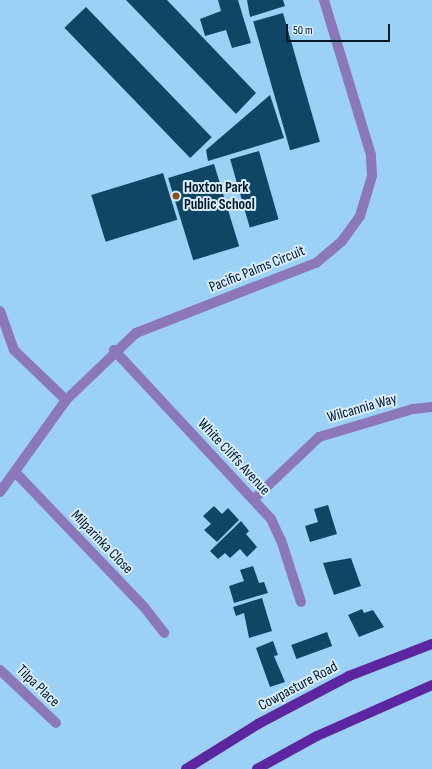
<!DOCTYPE html>
<style>
body{margin:0}
#map{position:relative;width:432px;height:769px;overflow:hidden;background:#9bd1f5;font-family:"Sofia Sans Condensed",sans-serif}
div>[style]{position:absolute}
[style*='--x']{left:calc(var(--x)*1px);top:calc(var(--y)*1px);width:calc(var(--w)*1px);rotate:calc(var(--a)*1deg)}
.building>*{inset:0;background:#0f4664;transform-origin:0 0}
.minor>*{height:10px;margin:-5px;padding:0 5px;transform-origin:5px;border-radius:5px;background:#8c78b8}
.major>*{height:10px;margin:-5px;padding:0 5px;transform-origin:5px;border-radius:5px;background:#5d26a1}
.dots>*{width:11px;height:11px;translate:-50% -50%;box-sizing:border-box;border:2px solid #d8edfc;border-radius:50%}
span{translate:-50% -50%;white-space:nowrap;text-align:center;line-height:1.15;-webkit-text-stroke:4px #d8edfc;paint-order:stroke}
.poi-label{font-size:15px;color:#041926;font-weight:700}
.left{translate:0 -50%;text-align:left}
.street-label{font-size:15px;color:#041926}
.scale{position:absolute;left:286px;top:24px;width:104px;height:18px;box-sizing:border-box;border:2px solid #041926;border-top:0;padding-left:5px;font-size:12px;line-height:14px;white-space:nowrap;color:#041926;-webkit-text-stroke:3px #d8edfc;paint-order:stroke}
</style>
<div id="map">
<div class="building">
<div style="clip-path:polygon(126px 0,167px 0,256px 93px,236px 114px)"></div>
<div style="clip-path:polygon(218px 0,238px 0,251px 43px,232px 48px,226px 30px,205px 36px,200px 19px,221px 11px)"></div>
<div style="clip-path:polygon(247px 0,283px 0,285px 6px,250px 17px)"></div>
<div style="left:86px;top:7px;width:181px;height:30px;rotate:46deg"></div>
<div style="left:283px;top:13px;width:134px;height:31px;rotate:74deg"></div>
<div style="clip-path:polygon(270px 95px,284px 138px,208px 161px,206px 150px)"></div>
<div style="left:259px;top:151px;width:71px;height:30px;rotate:74deg"></div>
<div style="left:214px;top:164px;width:86px;height:48px;rotate:73deg"></div>
<div style="left:163px;top:173px;width:49px;height:75px;rotate:73deg"></div>
<div style="clip-path:polygon(328px 505px,337px 534px,310px 542px,305px 526px,318px 522px,314px 509px)"></div>
<div style="clip-path:polygon(214px 506px,222px 514px,228px 508px,239px 520px,217px 542px,204px 530px,211px 524px,203px 516px)"></div>
<div style="clip-path:polygon(241px 521px,249px 531px,246px 534px,257px 547px,247px 557px,240px 549px,230px 558px,225px 553px,218px 559px,210px 551px)"></div>
<div style="clip-path:polygon(351px 558px,361px 586px,334px 595px,323px 563px)"></div>
<div style="clip-path:polygon(253px 566px,259px 583px,264px 582px,268px 593px,234px 603px,229px 586px,244px 581px,240px 570px)"></div>
<div style="clip-path:polygon(262px 598px,272px 631px,249px 638px,244px 613px,236px 616px,233px 607px)"></div>
<div style="clip-path:polygon(362px 609px,364px 613px,373px 610px,384px 627px,359px 637px,348px 615px)"></div>
<div style="left:327px;top:632px;width:15px;height:38px;rotate:70deg"></div>
<div style="clip-path:polygon(273px 641px,278px 655px,274px 656px,285px 682px,270px 687px,256px 648px)"></div>
</div>
<div class="minor">
<div style="--x:0;--y:311;--w:41;--a:70.3"></div>
<div style="--x:14;--y:350;--w:72;--a:43.9"></div>
<div style="--x:114;--y:350;--w:231;--a:47.1"></div>
<div style="--x:271;--y:519;--w:23;--a:65"></div>
<div style="--x:281;--y:540;--w:65;--a:72.1"></div>
<div style="--x:16;--y:473;--w:185;--a:46.3"></div>
<div style="--x:144;--y:607;--w:33;--a:52"></div>
<div style="--x:0;--y:492;--w:113;--a:-54.3"></div>
<div style="--x:66;--y:400;--w:97;--a:-43.7"></div>
<div style="--x:136;--y:333;--w:193;--a:-21.3"></div>
<div style="--x:316;--y:263;--w:34;--a:-40"></div>
<div style="--x:342;--y:241;--w:31;--a:-54"></div>
<div style="--x:360;--y:216;--w:42;--a:-73.3"></div>
<div style="--x:372;--y:176;--w:21;--a:-93"></div>
<div style="--x:371;--y:155;--w:162;--a:-106.9"></div>
<div style="--x:254;--y:499;--w:90;--a:-43.6"></div>
<div style="--x:319;--y:437;--w:98;--a:-16.6"></div>
<div style="--x:413;--y:409;--w:19;--a:-6"></div>
<div style="--x:0;--y:670;--w:77;--a:43.4"></div>
</div>
<div class="major">
<div style="--x:186;--y:769;--w:85;--a:-32"></div>
<div style="--x:258;--y:724;--w:103;--a:-27.8"></div>
<div style="--x:349;--y:676;--w:89;--a:-21.1"></div>
<div style="--x:257;--y:769;--w:68;--a:-28.8"></div>
<div style="--x:317;--y:736;--w:126;--a:-23.9"></div>
</div>
<div class="dots">
<div style="left:176px;top:196px;background:#8c4e12"></div>
</div>
<div class="poi-label">
<span class="left" style="left:184px;top:196px">Hoxton Park<br>Public School</span>
</div>
<div class="street-label">
<span style="left:257px;top:269px;rotate:-22deg">Pacific Palms Circuit</span>
<span style="left:362px;top:408px;rotate:-16deg">Wilcannia Way</span>
<span style="left:234px;top:457px;rotate:47deg">White Cliffs Avenue</span>
<span style="left:102px;top:542px;rotate:46deg">Milparinka Close</span>
<span style="left:38px;top:686px;rotate:44deg">Tilpa Place</span>
<span style="left:298px;top:686px;rotate:-28deg">Cowpasture Road</span>
</div>
<div class="scale">50 m</div>
</div>
